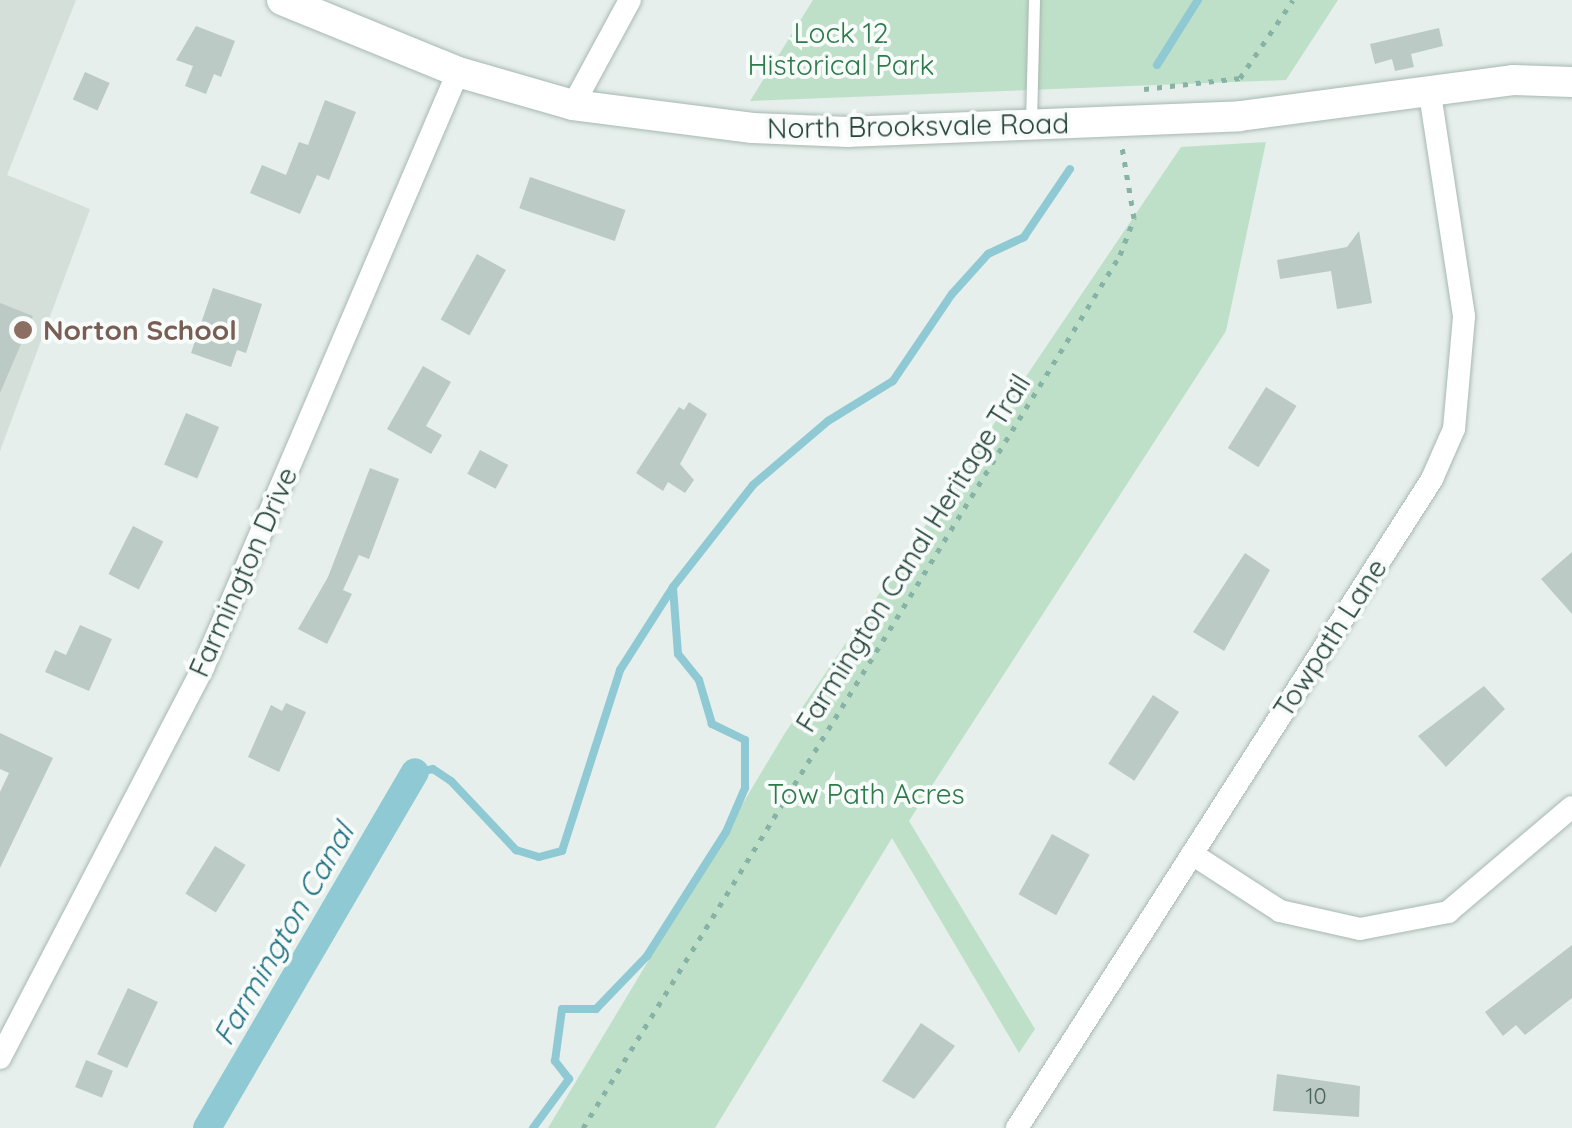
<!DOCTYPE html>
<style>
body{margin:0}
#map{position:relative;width:1572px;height:1128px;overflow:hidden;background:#e6efeb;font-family:Quicksand,sans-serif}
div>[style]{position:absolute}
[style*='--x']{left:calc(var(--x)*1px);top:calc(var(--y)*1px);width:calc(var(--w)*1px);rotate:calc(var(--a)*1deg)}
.built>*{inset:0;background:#d4dfda}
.green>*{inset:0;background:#bfe0c8}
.stream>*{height:8px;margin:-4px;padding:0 4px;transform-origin:4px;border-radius:4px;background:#8ec9d4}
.canal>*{height:28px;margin:-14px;padding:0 14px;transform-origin:14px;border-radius:14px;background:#8ec9d4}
.building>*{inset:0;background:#bbcac4;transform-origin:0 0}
.path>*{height:5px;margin-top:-2.5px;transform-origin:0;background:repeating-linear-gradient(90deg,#86b3a5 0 5px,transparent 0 13px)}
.roads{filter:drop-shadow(0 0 2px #a8b8b2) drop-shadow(0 0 2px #a8b8b2)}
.lane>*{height:11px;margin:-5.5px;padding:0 5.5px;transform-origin:5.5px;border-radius:5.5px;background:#fff}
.street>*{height:22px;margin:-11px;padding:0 11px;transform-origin:11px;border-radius:11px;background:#fff}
.secondary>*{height:30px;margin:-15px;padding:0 15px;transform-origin:15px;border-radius:15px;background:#fff}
.dots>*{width:28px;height:28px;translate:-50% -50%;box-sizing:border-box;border:5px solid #f7fbf9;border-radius:50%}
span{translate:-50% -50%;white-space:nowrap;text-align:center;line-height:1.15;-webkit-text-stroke:8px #f7fbf9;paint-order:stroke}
.number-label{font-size:22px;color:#4a645c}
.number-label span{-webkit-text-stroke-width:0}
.park-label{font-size:28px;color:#2d7a4b}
.street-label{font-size:28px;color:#24423a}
.education-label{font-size:28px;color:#785e54;font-weight:700}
.left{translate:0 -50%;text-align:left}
.water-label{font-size:30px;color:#1c6f80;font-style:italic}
</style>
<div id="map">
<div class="built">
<div style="clip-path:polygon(0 0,76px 0,7px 175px,90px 209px,0 451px)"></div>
</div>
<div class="green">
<div style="clip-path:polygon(813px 0,1338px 0,1286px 80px,750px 101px)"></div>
<div style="clip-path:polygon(1266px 142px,1226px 331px,909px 821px,1035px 1029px,1019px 1053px,892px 838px,715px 1128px,548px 1128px,785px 733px,1181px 147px)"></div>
</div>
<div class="stream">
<div style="--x:1157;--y:65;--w:77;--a:-57.8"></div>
<div style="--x:415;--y:772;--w:18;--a:-9"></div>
<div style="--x:433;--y:769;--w:22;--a:34"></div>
<div style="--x:451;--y:781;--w:95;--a:46.7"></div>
<div style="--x:516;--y:850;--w:24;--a:17"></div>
<div style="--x:539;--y:857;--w:24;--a:-15"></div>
<div style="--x:562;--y:851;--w:190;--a:-72.2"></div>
<div style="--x:620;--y:670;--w:98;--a:-57.4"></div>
<div style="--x:673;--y:587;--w:130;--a:-51.9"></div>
<div style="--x:753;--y:485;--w:99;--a:-40.5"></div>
<div style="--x:828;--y:421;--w:76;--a:-31.6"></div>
<div style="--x:893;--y:381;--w:105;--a:-55.9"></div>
<div style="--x:952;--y:294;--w:54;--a:-48"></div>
<div style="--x:988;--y:254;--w:40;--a:-25"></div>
<div style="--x:1024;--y:237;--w:82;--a:-55.9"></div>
<div style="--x:533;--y:1128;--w:61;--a:-53.7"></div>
<div style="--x:569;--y:1079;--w:23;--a:-128"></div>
<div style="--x:555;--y:1061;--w:52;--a:-82.3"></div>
<div style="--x:562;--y:1009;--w:34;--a:0"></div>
<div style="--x:596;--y:1009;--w:74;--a:-46.1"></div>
<div style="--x:647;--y:956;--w:147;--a:-57.5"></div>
<div style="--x:726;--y:832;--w:48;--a:-66.6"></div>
<div style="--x:745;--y:788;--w:48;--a:-90"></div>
<div style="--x:745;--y:740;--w:37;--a:-154"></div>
<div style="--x:712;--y:724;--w:46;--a:-106.5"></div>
<div style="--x:699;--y:680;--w:33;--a:-129"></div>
<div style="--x:678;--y:654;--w:67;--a:-94.3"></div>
</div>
<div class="canal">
<div style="--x:207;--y:1128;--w:412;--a:-59.7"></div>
</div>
<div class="building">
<div style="clip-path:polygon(196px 26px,235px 41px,221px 77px,214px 74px,206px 94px,185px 86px,193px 66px,176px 60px)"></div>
<div style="clip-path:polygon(1439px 28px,1443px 46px,1411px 54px,1414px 67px,1395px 71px,1392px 59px,1375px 64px,1370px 44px)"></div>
<div style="left:85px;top:72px;width:27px;height:30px;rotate:24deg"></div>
<div style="clip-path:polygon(325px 100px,356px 112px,329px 180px,317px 175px,300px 214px,250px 193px,262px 165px,286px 175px,299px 142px,308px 145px)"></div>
<div style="left:530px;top:177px;width:101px;height:33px;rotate:19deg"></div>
<div style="clip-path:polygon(1359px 231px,1372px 303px,1337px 309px,1331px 271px,1280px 279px,1277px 260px,1347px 247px)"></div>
<div style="left:477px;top:254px;width:33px;height:75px;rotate:29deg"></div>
<div style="clip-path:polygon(213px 288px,262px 304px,246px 353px,237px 350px,231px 367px,191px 353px)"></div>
<div style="clip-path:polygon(0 303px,33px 316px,0 393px)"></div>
<div style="clip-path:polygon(423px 366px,451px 382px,426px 426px,442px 435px,431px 454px,387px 429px)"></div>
<div style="left:1266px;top:387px;width:36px;height:72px;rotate:32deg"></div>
<div style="clip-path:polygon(689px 402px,707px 414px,680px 464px,694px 480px,685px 493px,668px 482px,663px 491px,636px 473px,679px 407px,684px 410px)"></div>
<div style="left:186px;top:413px;width:36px;height:56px;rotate:23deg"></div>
<div style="left:480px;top:450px;width:32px;height:27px;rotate:28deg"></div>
<div style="clip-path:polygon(370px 468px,399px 479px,369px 559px,359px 555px,343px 590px,352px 594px,327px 644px,298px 629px,328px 577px)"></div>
<div style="left:133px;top:526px;width:34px;height:54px;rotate:27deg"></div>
<div style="clip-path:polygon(1572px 552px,1572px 614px,1541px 579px)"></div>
<div style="clip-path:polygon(1245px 553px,1270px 570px,1224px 651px,1193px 632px)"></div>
<div style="clip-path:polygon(80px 625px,112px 639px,89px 691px,45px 672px,55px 650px,66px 655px)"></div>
<div style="clip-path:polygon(1484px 686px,1505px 709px,1446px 767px,1418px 736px)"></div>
<div style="left:1153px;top:695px;width:31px;height:82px;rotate:33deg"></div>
<div style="clip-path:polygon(286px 703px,306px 712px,279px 772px,248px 757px,271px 705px,282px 711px)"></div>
<div style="clip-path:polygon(0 733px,53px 758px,0 868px,0 792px,9px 773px,0 769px)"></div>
<div style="left:1052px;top:834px;width:43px;height:69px;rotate:29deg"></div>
<div style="left:215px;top:846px;width:36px;height:56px;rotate:32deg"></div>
<div style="clip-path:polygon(1572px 945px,1572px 998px,1525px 1035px,1516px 1025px,1503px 1036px,1485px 1012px)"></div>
<div style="left:128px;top:988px;width:33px;height:73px;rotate:25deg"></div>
<div style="clip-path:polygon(921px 1023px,955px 1046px,914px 1099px,882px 1081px)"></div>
<div style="left:86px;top:1060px;width:29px;height:29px;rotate:22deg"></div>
<div style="clip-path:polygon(1277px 1074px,1360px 1086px,1359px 1117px,1273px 1111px)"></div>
</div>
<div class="path">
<div style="--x:1144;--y:89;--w:97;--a:-6.5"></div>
<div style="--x:1240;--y:78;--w:94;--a:-55.8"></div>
<div style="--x:583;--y:1128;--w:1025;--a:-58.4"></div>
<div style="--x:1120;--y:255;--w:40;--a:-69"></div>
<div style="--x:1134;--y:218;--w:72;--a:-99.6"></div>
</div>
<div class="roads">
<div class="lane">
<div style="--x:1031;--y:123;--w:123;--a:-88.6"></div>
</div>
<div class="street">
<div style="--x:573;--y:105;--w:119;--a:-61.5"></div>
<div style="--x:1192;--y:854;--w:105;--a:32.9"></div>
<div style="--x:1280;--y:911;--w:82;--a:12.7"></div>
<div style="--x:1360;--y:929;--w:90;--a:-10.9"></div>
<div style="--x:1448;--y:912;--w:162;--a:-40.3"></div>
<div style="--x:0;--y:1058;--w:440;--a:-62.5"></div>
<div style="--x:203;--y:668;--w:648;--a:-66.84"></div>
<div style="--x:1017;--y:1128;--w:770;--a:-57.4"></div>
<div style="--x:1432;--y:479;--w:55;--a:-66.3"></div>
<div style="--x:1454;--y:429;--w:113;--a:-84.9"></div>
<div style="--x:1464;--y:316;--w:225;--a:-98.7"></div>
</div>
<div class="secondary">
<div style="--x:282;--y:0;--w:190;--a:22.2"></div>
<div style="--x:458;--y:72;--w:120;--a:16"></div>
<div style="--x:573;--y:105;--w:181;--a:7.3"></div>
<div style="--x:753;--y:128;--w:95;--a:2.4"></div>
<div style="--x:848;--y:132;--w:392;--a:-2.3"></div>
<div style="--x:1240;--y:116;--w:275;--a:-7.5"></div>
<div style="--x:1513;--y:80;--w:59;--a:1.9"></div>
</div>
</div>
<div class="dots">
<div style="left:23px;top:330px;background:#8d6e63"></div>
</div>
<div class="number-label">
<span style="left:1316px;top:1097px">10</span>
</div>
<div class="park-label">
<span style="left:841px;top:49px">Lock 12<br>Historical Park</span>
<span style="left:866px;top:794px">Tow Path Acres</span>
</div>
<div class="street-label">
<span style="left:918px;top:126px;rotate:-1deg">North Brooksvale Road</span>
<span style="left:913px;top:553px;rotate:-58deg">Farmington Canal Heritage Trail</span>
<span style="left:243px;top:572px;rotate:-66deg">Farmington Drive</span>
<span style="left:1330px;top:638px;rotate:-57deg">Towpath Lane</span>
</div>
<div class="education-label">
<span class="left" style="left:43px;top:330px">Norton School</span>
</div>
<div class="water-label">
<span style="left:283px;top:934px;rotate:-60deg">Farmington Canal</span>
</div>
</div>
